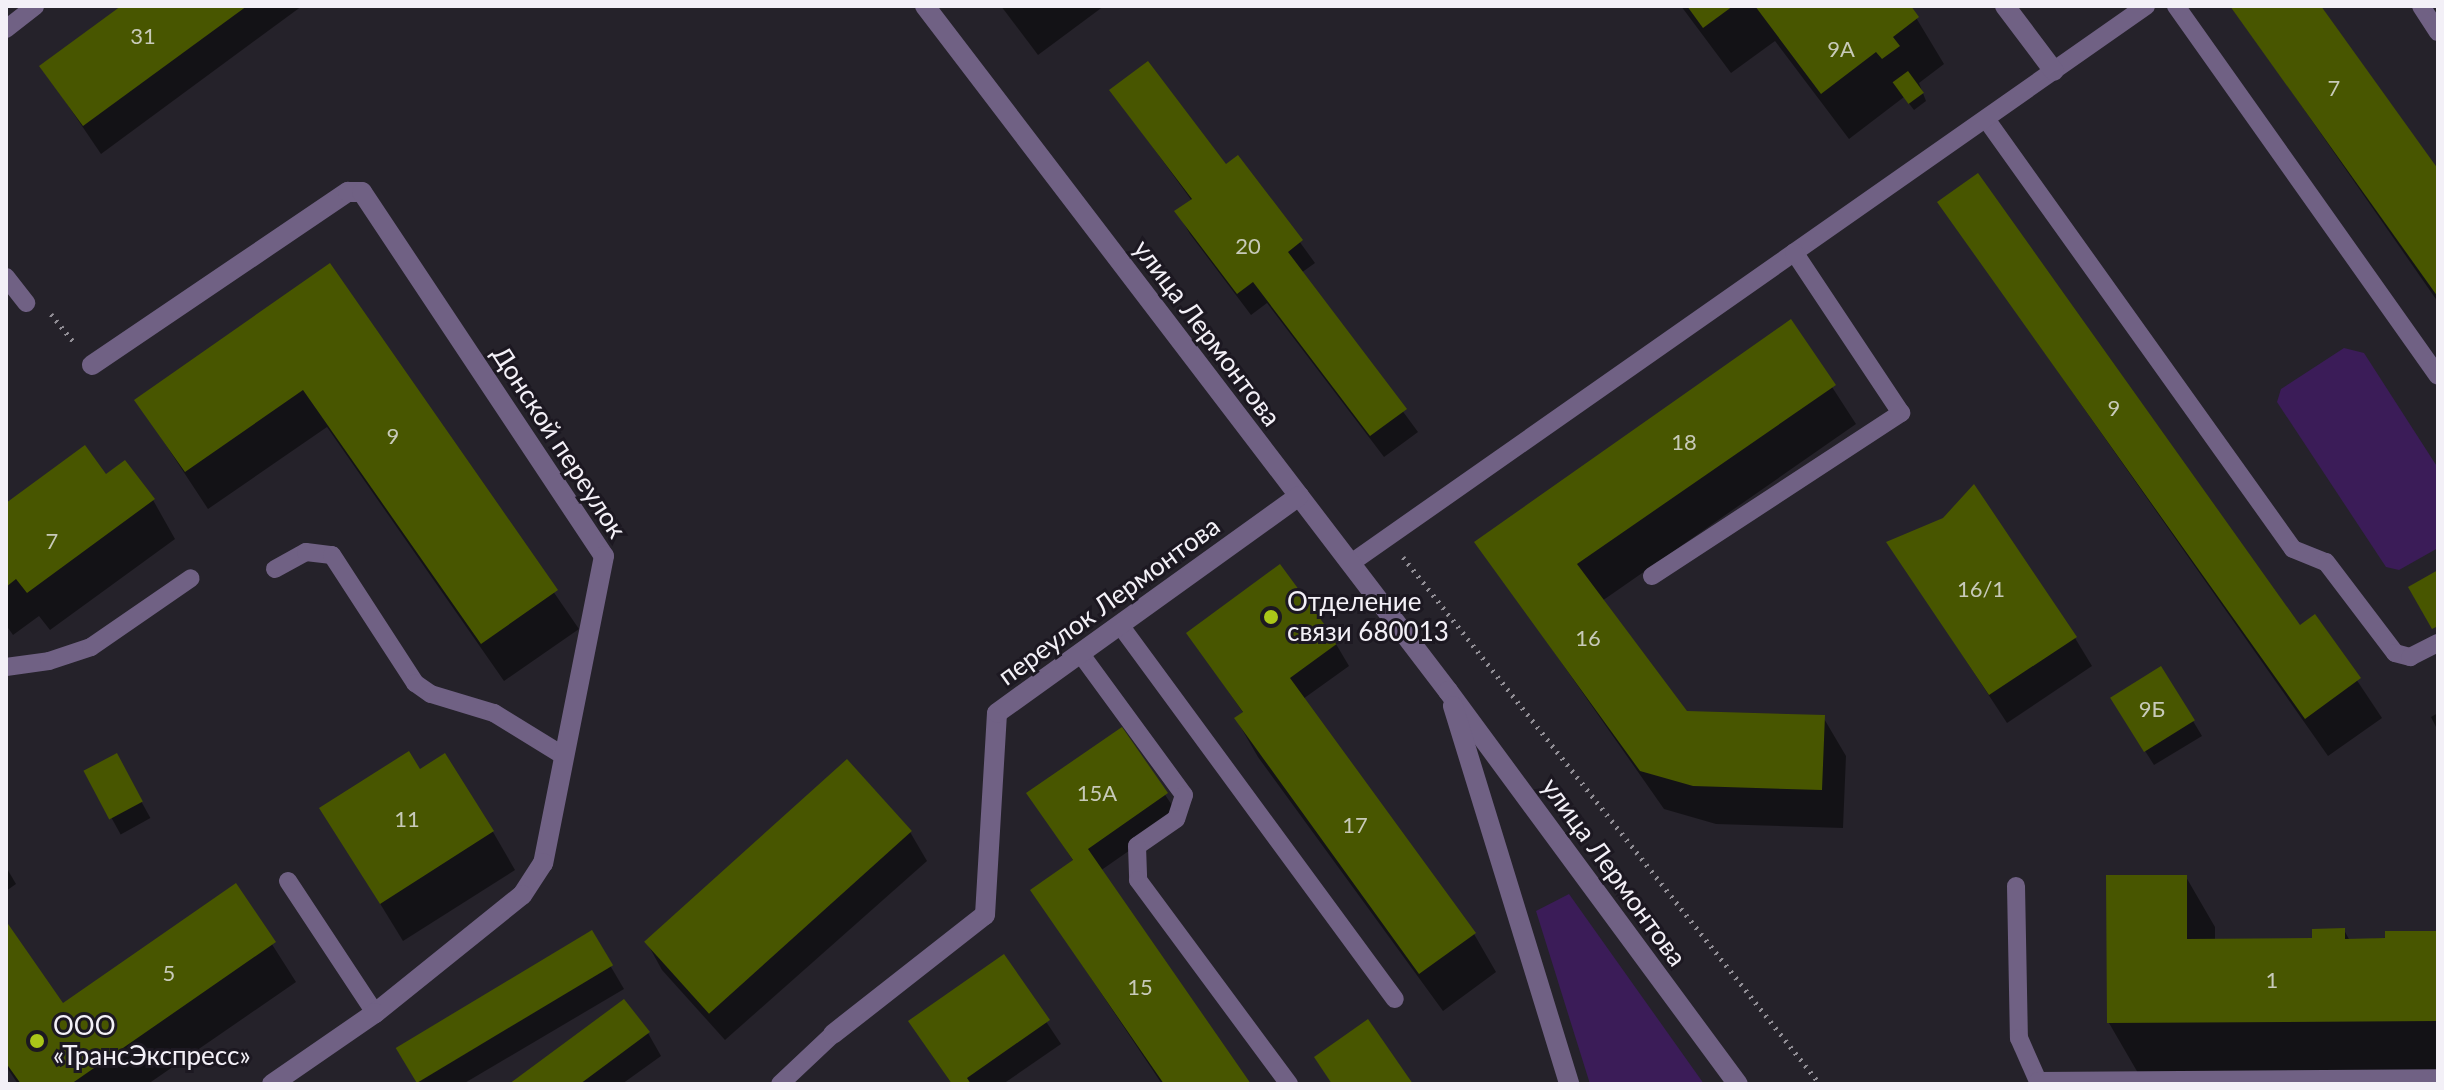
<!DOCTYPE html>
<meta charset="utf-8">
<style>
body{margin:0}
#map{position:relative;width:2444px;height:1090px;overflow:hidden;background:#25222a;font-family:Lato,sans-serif}
div>[style]{position:absolute}
[style*='--x']{left:calc(var(--x)*1px);top:calc(var(--y)*1px);width:calc(var(--w)*1px);rotate:calc(var(--a)*1deg)}
.green>*{inset:0;background:#3b1c58}
.shadow>*{inset:0;background:#0007;transform-origin:0 0}
.building>*{inset:0;background:#485600;transform-origin:0 0}
.path>*{height:5px;margin-top:-2.5px;transform-origin:0;background:repeating-linear-gradient(90deg,#918e95 0 2px,transparent 0 8px)}
.service>*{height:18px;margin:-9px;padding:0 9px;transform-origin:9px;border-radius:9px;background:#706184}
.minor>*{height:20px;margin:-10px;padding:0 10px;transform-origin:10px;border-radius:10px;background:#706184}
.dots>*{width:22px;height:22px;translate:-50% -50%;box-sizing:border-box;border:4px solid #1c1821;border-radius:50%}
span{translate:-50% -50%;white-space:nowrap;text-align:center;line-height:1.15;-webkit-text-stroke:6px #1c1821;paint-order:stroke}
.number-label{font-size:22px;color:#c8cab9}
.number-label span{-webkit-text-stroke-width:0}
.street-label{font-size:26px;color:#f3f0f7}
.poi-label{font-size:26px;color:#f3f0f7}
.left{translate:0 -50%;text-align:left}
.frame{position:absolute;inset:0;border:8px solid #f3f0f7;pointer-events:none}
</style>
<div id="map">
<div class="green">
<div style="clip-path:polygon(2344px 348px,2364px 353px,2438px 468px,2438px 548px,2399px 570px,2386px 567px,2277px 402px,2281px 389px)"></div>
<div style="clip-path:polygon(1569px 894px,1704px 1084px,1590px 1084px,1536px 911px)"></div>
</div>
<div class="shadow">
<div style="clip-path:polygon(124px 6px,302px 6px,101px 154px,42px 67px)"></div>
<div style="clip-path:polygon(1001px 6px,1104px 6px,1038px 55px)"></div>
<div style="clip-path:polygon(1681px 6px,1909px 6px,1944px 64px,1919px 83px,1926px 101px,1914px 110px,1904px 97px,1849px 139px,1775px 41px,1731px 73px)"></div>
<div style="clip-path:polygon(2232px 6px,2319px 6px,2438px 173px,2438px 302px)"></div>
<div style="clip-path:polygon(1112px 91px,1226px 167px,1238px 157px,1315px 263px,1301px 273px,1418px 432px,1384px 457px,1267px 303px,1251px 315px,1190px 234px,1177px 212px,1192px 201px)"></div>
<div style="clip-path:polygon(1939px 202px,2299px 628px,2314px 616px,2382px 718px,2328px 756px)"></div>
<div style="clip-path:polygon(330px 266px,579px 629px,504px 681px,327px 427px,208px 509px,137px 401px)"></div>
<div style="clip-path:polygon(1790px 322px,1856px 424px,1602px 601px,1686px 713px,1823px 717px,1846px 756px,1843px 828px,1716px 824px,1664px 809px,1477px 542px)"></div>
<div style="clip-path:polygon(106px 477px,153px 500px,175px 539px,50px 630px,39px 616px,13px 635px,6px 625px,6px 506px)"></div>
<div style="clip-path:polygon(1889px 543px,2075px 638px,2092px 666px,2007px 723px)"></div>
<div style="clip-path:polygon(1188px 633px,1336px 644px,1349px 666px,1303px 699px,1474px 934px,1496px 972px,1443px 1011px,1258px 757px,1236px 719px,1244px 714px)"></div>
<div style="clip-path:polygon(2121px 713px,2193px 721px,2202px 736px,2154px 765px)"></div>
<div style="clip-path:polygon(2438px 713px,2438px 731px,2431px 717px)"></div>
<div style="clip-path:polygon(1122px 729px,1179px 816px,1100px 871px,1248px 1084px,1162px 1084px,1032px 890px,1074px 862px,1029px 793px)"></div>
<div style="left:116px;top:756px;width:71px;height:34px;rotate:61deg"></div>
<div style="clip-path:polygon(420px 772px,493px 832px,515px 870px,403px 941px,322px 809px)"></div>
<div style="clip-path:polygon(910px 832px,927px 861px,725px 1040px,662px 970px,646px 941px)"></div>
<div style="clip-path:polygon(6px 867px,16px 884px,6px 891px)"></div>
<div style="clip-path:polygon(2186px 877px,2215px 927px,2215px 941px,2314px 940px,2344px 930px,2350px 941px,2438px 933px,2438px 1071px,2138px 1073px,2109px 1023px)"></div>
<div style="clip-path:polygon(235px 886px,296px 982px,148px 1084px,18px 1084px,6px 1066px,6px 925px,62px 1005px)"></div>
<div style="clip-path:polygon(591px 933px,624px 989px,463px 1084px,419px 1084px,398px 1048px)"></div>
<div style="clip-path:polygon(1003px 957px,1061px 1044px,1003px 1084px,952px 1084px,924px 1043px)"></div>
<div style="clip-path:polygon(648px 1033px,661px 1056px,622px 1084px,512px 1084px)"></div>
</div>
<div class="building">
<div style="clip-path:polygon(121px 6px,247px 6px,83px 126px,39px 66px)"></div>
<div style="clip-path:polygon(1687px 6px,1733px 6px,1703px 28px)"></div>
<div style="clip-path:polygon(1755px 6px,1911px 6px,1919px 17px,1893px 37px,1900px 46px,1882px 59px,1876px 52px,1821px 94px)"></div>
<div style="clip-path:polygon(2230px 6px,2321px 6px,2438px 169px,2438px 297px)"></div>
<div style="clip-path:polygon(1148px 61px,1226px 164px,1238px 155px,1303px 240px,1288px 252px,1407px 409px,1370px 436px,1253px 282px,1237px 294px,1174px 211px,1192px 199px,1109px 90px)"></div>
<div style="left:1908px;top:71px;width:27px;height:19px;rotate:54deg"></div>
<div style="clip-path:polygon(1978px 173px,2300px 625px,2315px 614px,2361px 678px,2305px 719px,1937px 202px)"></div>
<div style="clip-path:polygon(330px 263px,558px 590px,481px 644px,303px 390px,185px 472px,134px 400px)"></div>
<div style="clip-path:polygon(1791px 319px,1836px 385px,1577px 564px,1687px 711px,1825px 715px,1822px 790px,1693px 786px,1640px 771px,1474px 542px)"></div>
<div style="clip-path:polygon(85px 445px,106px 474px,125px 460px,155px 499px,27px 593px,16px 579px,6px 587px,6px 503px)"></div>
<div style="clip-path:polygon(1974px 484px,2077px 637px,1989px 695px,1886px 542px,1943px 518px)"></div>
<div style="clip-path:polygon(1280px 564px,1338px 643px,1290px 678px,1476px 933px,1419px 974px,1234px 718px,1243px 712px,1186px 633px)"></div>
<div style="clip-path:polygon(2438px 570px,2438px 626px,2432px 629px,2408px 587px)"></div>
<div style="left:2161px;top:666px;width:64px;height:60px;rotate:58deg"></div>
<div style="clip-path:polygon(1122px 727px,1168px 793px,1088px 849px,1251px 1084px,1164px 1084px,1030px 890px,1073px 860px,1026px 793px)"></div>
<div style="clip-path:polygon(409px 751px,420px 769px,445px 753px,494px 831px,380px 904px,319px 808px)"></div>
<div style="left:117px;top:753px;width:55px;height:38px;rotate:62deg"></div>
<div style="left:847px;top:759px;width:97px;height:273px;rotate:48deg"></div>
<div style="clip-path:polygon(2106px 875px,2187px 875px,2187px 939px,2312px 938px,2312px 929px,2345px 928px,2345px 939px,2385px 938px,2385px 931px,2438px 931px,2438px 1021px,2107px 1023px)"></div>
<div style="clip-path:polygon(236px 883px,276px 942px,71px 1084px,21px 1084px,6px 1063px,6px 921px,63px 1003px)"></div>
<div style="left:592px;top:930px;width:41px;height:229px;rotate:59deg"></div>
<div style="clip-path:polygon(1004px 954px,1050px 1020px,967px 1078px,971px 1084px,952px 1084px,908px 1021px)"></div>
<div style="clip-path:polygon(624px 999px,650px 1032px,580px 1084px,509px 1084px)"></div>
<div style="clip-path:polygon(1368px 1019px,1413px 1084px,1332px 1084px,1314px 1057px)"></div>
</div>
<div class="path">
<div style="--x:51;--y:314;--w:38;--a:51"></div>
<div style="--x:1403;--y:557;--w:672;--a:51.65"></div>
</div>
<div class="service">
<div style="--x:2176;--y:6;--w:453;--a:54.7"></div>
<div style="--x:2421;--y:6;--w:31;--a:57"></div>
<div style="--x:6;--y:29;--w:37;--a:-38"></div>
<div style="--x:1986;--y:119;--w:528;--a:54.47"></div>
<div style="--x:2293;--y:549;--w:35;--a:22"></div>
<div style="--x:2326;--y:562;--w:114;--a:52.8"></div>
<div style="--x:2395;--y:653;--w:16;--a:15"></div>
<div style="--x:2410;--y:657;--w:31;--a:-27"></div>
<div style="--x:6;--y:277;--w:33;--a:52"></div>
<div style="--x:1351;--y:563;--w:971;--a:-35.02"></div>
<div style="--x:275;--y:569;--w:35;--a:-29"></div>
<div style="--x:306;--y:552;--w:26;--a:7"></div>
<div style="--x:332;--y:555;--w:153;--a:57"></div>
<div style="--x:415;--y:683;--w:19;--a:35"></div>
<div style="--x:431;--y:694;--w:66;--a:16.8"></div>
<div style="--x:494;--y:713;--w:82;--a:31.6"></div>
<div style="--x:1652;--y:576;--w:298;--a:-33.2"></div>
<div style="--x:1901;--y:413;--w:193;--a:-123.6"></div>
<div style="--x:1120;--y:625;--w:464;--a:53.7"></div>
<div style="--x:1080;--y:653;--w:176;--a:53.8"></div>
<div style="--x:1184;--y:795;--w:25;--a:108"></div>
<div style="--x:1176;--y:819;--w:47;--a:145.3"></div>
<div style="--x:1137;--y:846;--w:34;--a:88"></div>
<div style="--x:1138;--y:880;--w:254;--a:53.5"></div>
<div style="--x:6;--y:667;--w:43;--a:-7.9"></div>
<div style="--x:49;--y:661;--w:44;--a:-18.4"></div>
<div style="--x:91;--y:647;--w:121;--a:-34.6"></div>
<div style="--x:288;--y:881;--w:158;--a:56.6"></div>
<div style="--x:2016;--y:886;--w:152;--a:88.9"></div>
<div style="--x:2019;--y:1038;--w:47;--a:66.2"></div>
<div style="--x:2038;--y:1081;--w:400;--a:-0.4"></div>
<div style="--x:780;--y:1084;--w:73;--a:-43.3"></div>
</div>
<div class="minor">
<div style="--x:925;--y:6;--w:862;--a:52.64"></div>
<div style="--x:1448;--y:691;--w:488;--a:53.6"></div>
<div style="--x:2005;--y:6;--w:81;--a:53"></div>
<div style="--x:92;--y:365;--w:309;--a:-34.1"></div>
<div style="--x:348;--y:192;--w:14;--a:0"></div>
<div style="--x:362;--y:192;--w:437;--a:56.4"></div>
<div style="--x:604;--y:556;--w:313;--a:101.2"></div>
<div style="--x:543;--y:863;--w:38;--a:123"></div>
<div style="--x:522;--y:895;--w:189;--a:141.2"></div>
<div style="--x:375;--y:1013;--w:125;--a:145.4"></div>
<div style="--x:1453;--y:706;--w:395;--a:72.9"></div>
<div style="--x:833;--y:1034;--w:193;--a:-38.1"></div>
<div style="--x:985;--y:915;--w:202;--a:-86.6"></div>
<div style="--x:997;--y:713;--w:372;--a:-35.7"></div>
</div>
<div class="dots">
<div style="left:1271px;top:617px;background:#aac718"></div>
<div style="left:37px;top:1041px;background:#aac718"></div>
</div>
<div class="number-label">
<span style="left:143px;top:36px">31</span>
<span style="left:1841px;top:49px">9А</span>
<span style="left:2334px;top:88px">7</span>
<span style="left:1248px;top:246px">20</span>
<span style="left:2114px;top:408px">9</span>
<span style="left:393px;top:436px">9</span>
<span style="left:1684px;top:442px">18</span>
<span style="left:52px;top:541px">7</span>
<span style="left:1981px;top:589px">16/1</span>
<span style="left:1588px;top:638px">16</span>
<span style="left:2152px;top:709px">9Б</span>
<span style="left:1097px;top:793px">15А</span>
<span style="left:407px;top:819px">11</span>
<span style="left:1355px;top:825px">17</span>
<span style="left:169px;top:973px">5</span>
<span style="left:2272px;top:980px">1</span>
<span style="left:1140px;top:987px">15</span>
</div>
<div class="street-label">
<span style="left:1207px;top:333px;rotate:53deg">улица Лермонтова</span>
<span style="left:559px;top:442px;rotate:57deg">Донской переулок</span>
<span style="left:1109px;top:601px;rotate:-36deg">переулок Лермонтова</span>
<span style="left:1614px;top:872px;rotate:54deg">улица Лермонтова</span>
</div>
<div class="poi-label">
<span class="left" style="left:1287px;top:617px">Отделение<br>связи 680013</span>
<span class="left" style="left:53px;top:1041px">ООО<br>«ТрансЭкспресс»</span>
</div>
<div class="frame"></div>
</div>
